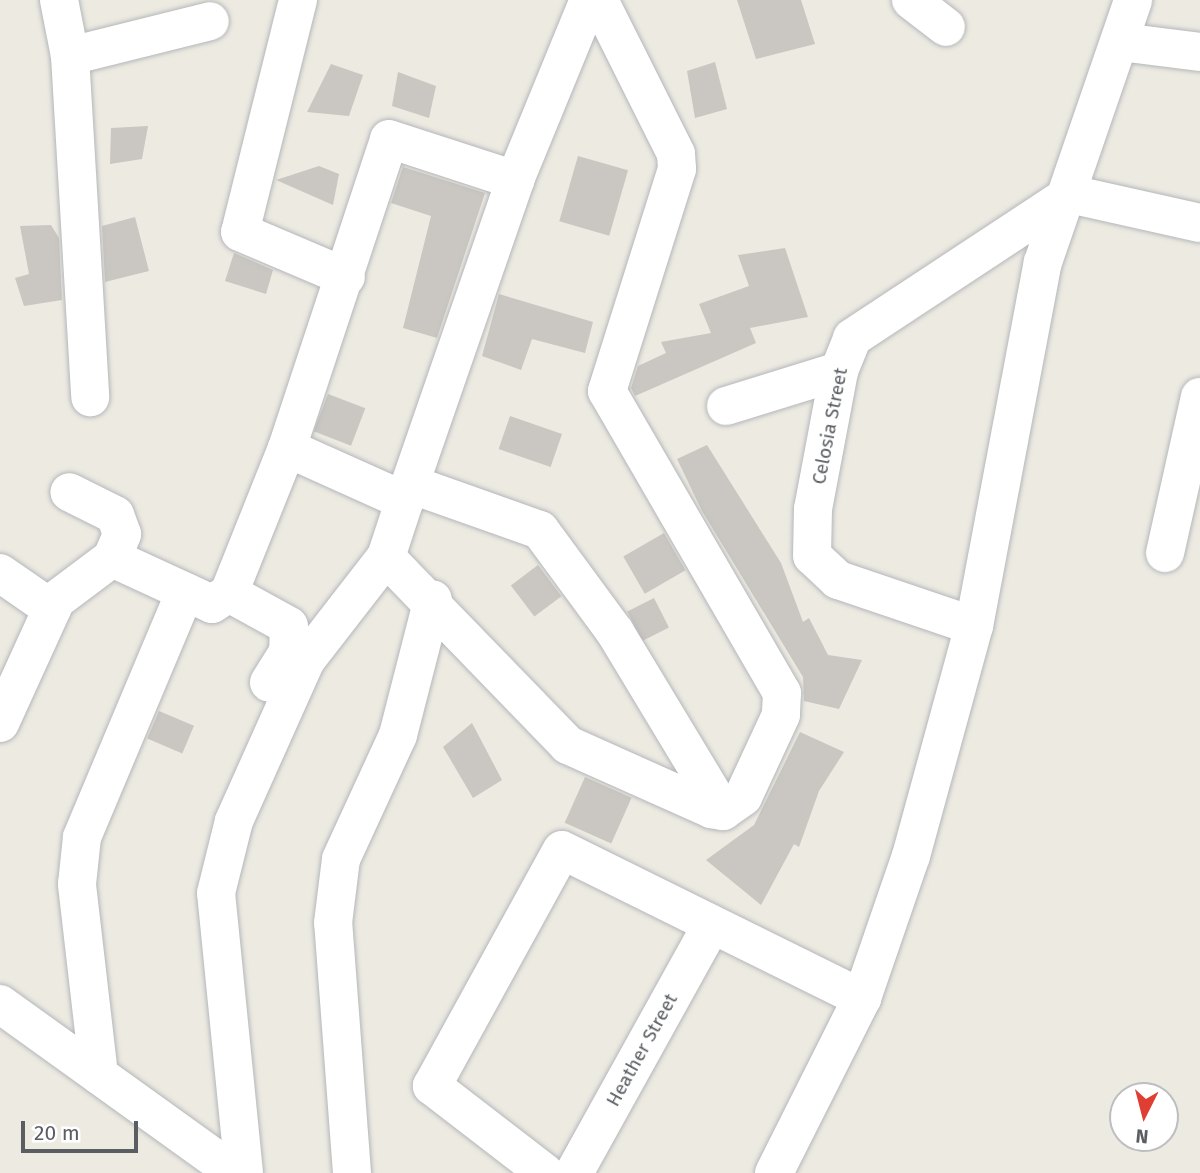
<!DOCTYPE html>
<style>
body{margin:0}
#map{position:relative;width:1200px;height:1173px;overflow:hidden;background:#eceae1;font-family:"Fira Sans",sans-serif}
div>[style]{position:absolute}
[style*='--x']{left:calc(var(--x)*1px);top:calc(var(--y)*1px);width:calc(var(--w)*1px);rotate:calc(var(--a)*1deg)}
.building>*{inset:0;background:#cac6c1;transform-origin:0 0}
.roads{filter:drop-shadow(0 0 2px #b4b7bb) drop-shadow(0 0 2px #b4b7bb)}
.minor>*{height:38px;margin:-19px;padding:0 19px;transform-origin:19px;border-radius:19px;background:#fff}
.tertiary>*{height:38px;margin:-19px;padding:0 19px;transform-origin:19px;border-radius:19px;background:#fff}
span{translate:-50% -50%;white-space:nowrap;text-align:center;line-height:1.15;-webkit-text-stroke:5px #fff;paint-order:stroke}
.street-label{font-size:19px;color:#5a5d62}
.north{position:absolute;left:1109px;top:1082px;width:70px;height:70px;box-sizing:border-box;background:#fff;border:2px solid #bdbec0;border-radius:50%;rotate:186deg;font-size:19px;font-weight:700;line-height:28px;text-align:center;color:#5a5d62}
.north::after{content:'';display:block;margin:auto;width:24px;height:32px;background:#e03e33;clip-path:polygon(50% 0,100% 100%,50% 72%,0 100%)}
.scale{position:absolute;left:21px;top:1121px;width:117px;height:32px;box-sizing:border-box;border:4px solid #5a5d62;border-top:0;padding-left:9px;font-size:21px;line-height:24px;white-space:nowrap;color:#5a5d62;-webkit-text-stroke:5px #fff;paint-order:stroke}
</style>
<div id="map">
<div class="building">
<div style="clip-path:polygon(737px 0,801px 0,815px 44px,756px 59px)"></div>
<div style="clip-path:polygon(715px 62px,727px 109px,695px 118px,687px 71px)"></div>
<div style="clip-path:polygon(331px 64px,363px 75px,349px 116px,307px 112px)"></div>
<div style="clip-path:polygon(398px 72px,436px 86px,429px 118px,392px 106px)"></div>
<div style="clip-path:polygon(148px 126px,142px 159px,110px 164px,111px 128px)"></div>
<div style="left:578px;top:156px;width:52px;height:68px;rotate:16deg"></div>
<div style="clip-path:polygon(319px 166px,339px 174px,333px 205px,276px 180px)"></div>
<div style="clip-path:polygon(403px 167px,485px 193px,437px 338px,403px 328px,431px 216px,391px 203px)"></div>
<div style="clip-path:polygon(135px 217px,149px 271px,105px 282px,102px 226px)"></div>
<div style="clip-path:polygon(51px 225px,59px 238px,62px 300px,24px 306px,15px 278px,29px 274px,20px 226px)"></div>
<div style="clip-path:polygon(785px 248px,808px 317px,750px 328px,756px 343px,635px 396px,631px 388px,638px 366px,666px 353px,661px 342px,711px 333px,699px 304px,749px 286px,738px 255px)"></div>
<div style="clip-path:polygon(234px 253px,273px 270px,266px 294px,225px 281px)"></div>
<div style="clip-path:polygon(499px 294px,593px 322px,585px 353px,532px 339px,521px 370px,482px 356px)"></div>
<div style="left:328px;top:394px;width:40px;height:40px;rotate:21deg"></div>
<div style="left:510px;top:416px;width:55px;height:35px;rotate:19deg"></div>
<div style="clip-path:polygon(707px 445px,781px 563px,803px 622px,809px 618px,828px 655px,862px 660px,839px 709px,804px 701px,803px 677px,702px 511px,677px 459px)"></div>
<div style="left:664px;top:533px;width:43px;height:47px;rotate:60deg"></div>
<div style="left:538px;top:565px;width:39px;height:34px;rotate:53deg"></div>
<div style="left:654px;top:598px;width:33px;height:30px;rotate:63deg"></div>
<div style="left:159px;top:711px;width:38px;height:30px;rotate:23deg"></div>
<div style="clip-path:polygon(472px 723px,502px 780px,473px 798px,443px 747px)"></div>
<div style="clip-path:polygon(800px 732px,844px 752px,819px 791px,799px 847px,794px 844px,761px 905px,706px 860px,754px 825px)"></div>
<div style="left:585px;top:777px;width:51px;height:50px;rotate:24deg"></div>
</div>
<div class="roads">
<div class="minor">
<div style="--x:59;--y:0;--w:57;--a:78.9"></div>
<div style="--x:70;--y:56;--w:342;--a:86.6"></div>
<div style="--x:298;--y:0;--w:239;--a:104"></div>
<div style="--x:240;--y:232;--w:115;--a:23"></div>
<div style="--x:599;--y:0;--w:172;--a:63.4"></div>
<div style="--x:676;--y:154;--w:15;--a:86"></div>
<div style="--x:677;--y:169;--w:233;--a:107.5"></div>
<div style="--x:607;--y:391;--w:349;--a:59.9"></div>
<div style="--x:782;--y:693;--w:22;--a:93"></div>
<div style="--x:781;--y:715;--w:90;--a:114.9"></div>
<div style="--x:743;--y:797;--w:24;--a:145"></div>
<div style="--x:723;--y:811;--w:12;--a:-171"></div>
<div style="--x:711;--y:809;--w:157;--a:-155.9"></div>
<div style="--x:568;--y:745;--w:262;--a:-134.1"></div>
<div style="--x:386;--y:557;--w:77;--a:-71.8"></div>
<div style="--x:410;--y:484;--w:138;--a:19.5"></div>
<div style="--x:540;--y:530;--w:127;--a:53.7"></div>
<div style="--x:615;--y:632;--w:209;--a:58.9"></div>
<div style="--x:911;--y:0;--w:44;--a:37.6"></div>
<div style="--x:1121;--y:42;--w:80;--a:7.2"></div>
<div style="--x:70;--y:56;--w:144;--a:-14"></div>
<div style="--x:1070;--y:194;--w:133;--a:12.6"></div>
<div style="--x:726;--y:406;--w:118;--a:-17.2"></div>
<div style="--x:287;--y:448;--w:129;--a:24.2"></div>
<div style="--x:1165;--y:553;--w:160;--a:-77.4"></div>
<div style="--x:112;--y:558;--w:110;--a:24.7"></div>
<div style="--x:212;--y:604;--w:20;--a:-33"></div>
<div style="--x:229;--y:593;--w:156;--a:-68.2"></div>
<div style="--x:287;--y:448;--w:325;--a:-71.7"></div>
<div style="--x:389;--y:139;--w:133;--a:18"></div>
<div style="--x:0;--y:573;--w:63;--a:34.7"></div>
<div style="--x:229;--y:593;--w:68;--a:28.8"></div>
<div style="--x:289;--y:626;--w:26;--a:92"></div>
<div style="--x:288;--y:652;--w:36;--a:122"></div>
<div style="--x:974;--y:626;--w:144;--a:-161.3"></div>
<div style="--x:838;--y:580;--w:35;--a:-137"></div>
<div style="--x:812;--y:556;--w:47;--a:-88.8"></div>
<div style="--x:813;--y:509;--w:140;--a:-79.3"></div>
<div style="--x:839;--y:371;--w:35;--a:-68"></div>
<div style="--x:852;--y:338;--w:261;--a:-33.4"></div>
<div style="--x:0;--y:723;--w:135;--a:-65.5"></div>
<div style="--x:56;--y:600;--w:70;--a:-36.9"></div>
<div style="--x:112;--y:558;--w:26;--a:-67"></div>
<div style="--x:122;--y:534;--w:20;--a:-110"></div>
<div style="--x:115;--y:515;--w:51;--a:-153.4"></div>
<div style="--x:0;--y:1004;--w:271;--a:35.7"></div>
<div style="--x:99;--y:1075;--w:192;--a:-96.6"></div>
<div style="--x:77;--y:884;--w:47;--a:-83.9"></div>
<div style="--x:82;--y:837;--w:266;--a:-67.2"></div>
<div style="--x:244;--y:1173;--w:281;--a:-95.7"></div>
<div style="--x:216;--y:893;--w:74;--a:-76"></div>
<div style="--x:234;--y:821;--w:176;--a:-65.9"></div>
<div style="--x:306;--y:660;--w:130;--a:-52.2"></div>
<div style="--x:352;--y:1173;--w:251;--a:-94.3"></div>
<div style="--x:333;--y:923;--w:64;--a:-82.9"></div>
<div style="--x:341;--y:859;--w:136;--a:-65.3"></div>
<div style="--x:398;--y:735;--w:140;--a:-75.6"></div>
<div style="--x:545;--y:1173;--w:143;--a:-142.4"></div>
<div style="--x:432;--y:1086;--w:269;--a:-61.2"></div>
<div style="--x:562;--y:850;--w:335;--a:26.3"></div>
<div style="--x:574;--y:1173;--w:280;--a:-61"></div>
<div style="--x:774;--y:1173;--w:196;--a:-63.3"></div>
<div style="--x:862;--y:998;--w:150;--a:-71"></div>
<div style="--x:911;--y:856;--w:238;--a:-74.7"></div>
<div style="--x:974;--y:626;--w:370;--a:-79.3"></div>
<div style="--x:1043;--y:262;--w:277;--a:-71"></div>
</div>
<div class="tertiary">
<div style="--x:410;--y:484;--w:322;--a:-70.9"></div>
<div style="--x:515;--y:180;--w:195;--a:-67.7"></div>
</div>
</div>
<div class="street-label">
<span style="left:830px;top:426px;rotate:-79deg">Celosia Street</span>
<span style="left:642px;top:1050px;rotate:-61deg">Heather Street</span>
</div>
<div class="north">N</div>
<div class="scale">20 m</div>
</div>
